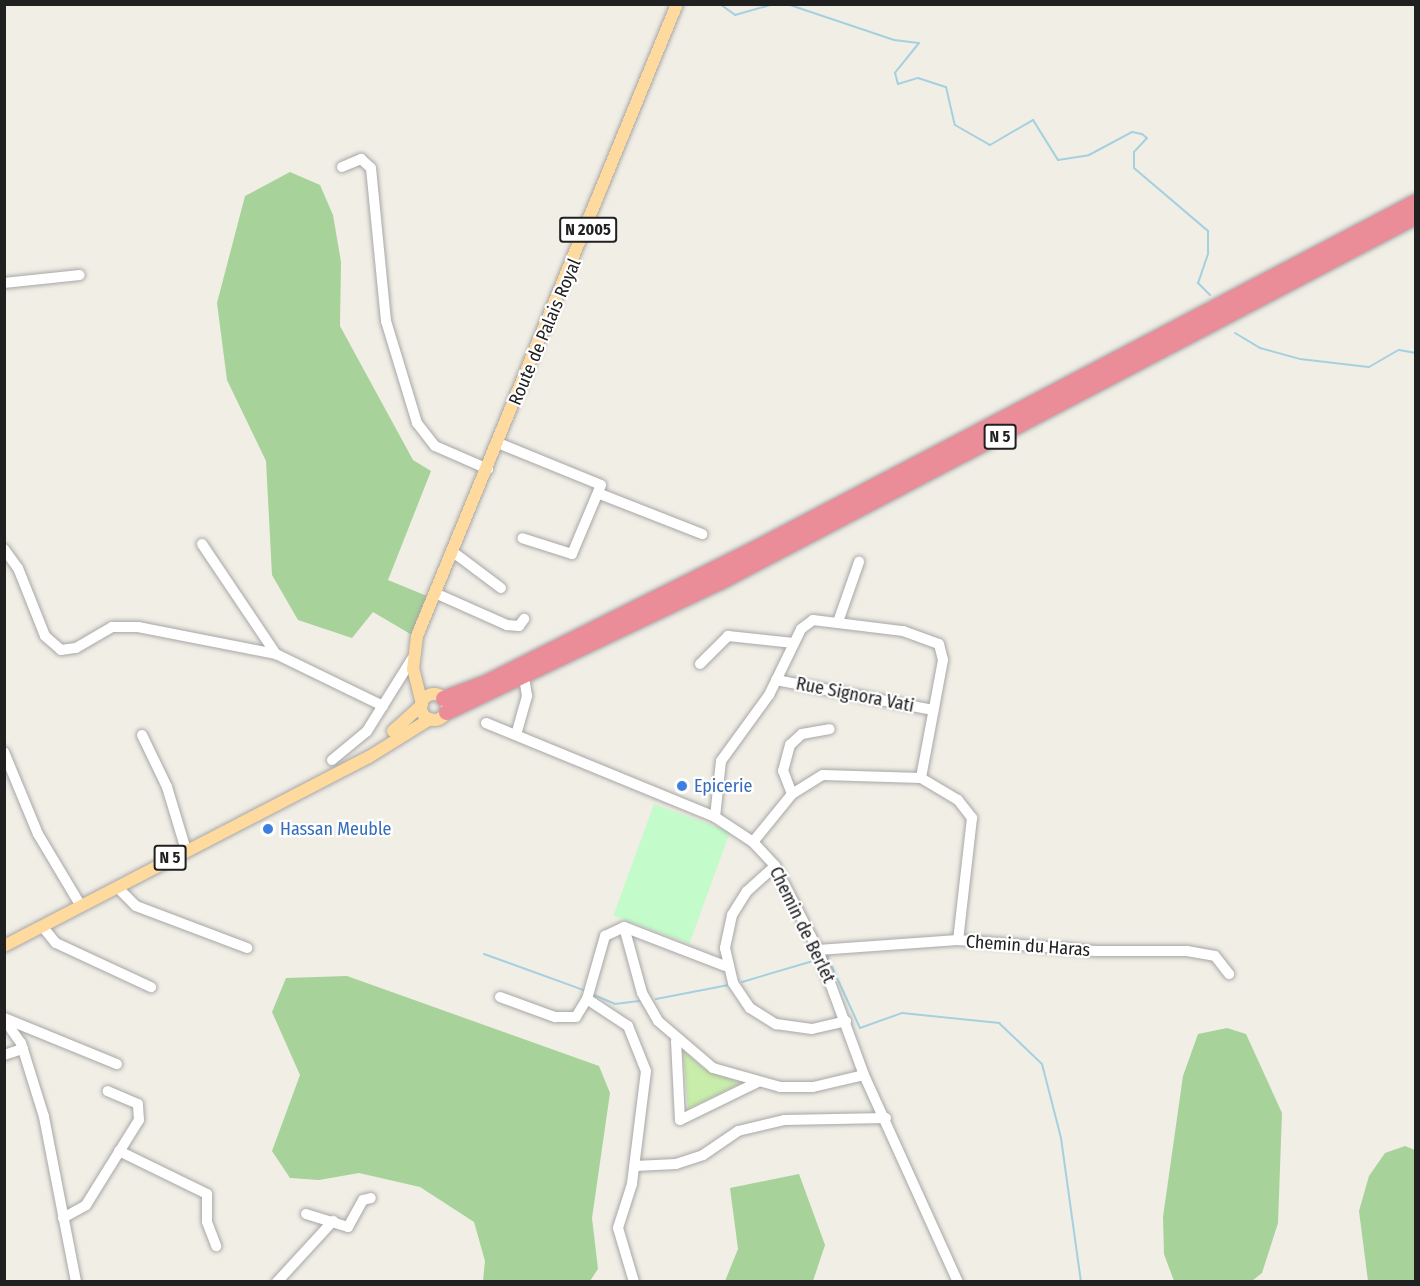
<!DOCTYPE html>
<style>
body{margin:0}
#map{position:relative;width:1420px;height:1286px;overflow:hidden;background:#f1eee6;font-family:"Fira Sans Condensed",sans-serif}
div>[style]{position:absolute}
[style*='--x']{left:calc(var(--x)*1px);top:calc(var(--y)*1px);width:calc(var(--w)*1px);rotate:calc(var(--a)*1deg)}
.grass>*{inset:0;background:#c8edab}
.forest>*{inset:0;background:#a7d29a}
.park>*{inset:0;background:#c3fcca;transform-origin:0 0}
.stream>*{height:2px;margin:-1px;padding:0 1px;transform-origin:1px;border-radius:1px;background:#a5d0e0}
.roads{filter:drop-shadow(0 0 2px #a7a7a7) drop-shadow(0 0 2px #a7a7a7)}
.minor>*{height:10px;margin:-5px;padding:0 5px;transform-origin:5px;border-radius:5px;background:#fff}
.major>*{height:12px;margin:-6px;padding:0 6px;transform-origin:6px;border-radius:6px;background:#ffda9e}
.major>.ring{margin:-6px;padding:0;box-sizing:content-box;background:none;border:12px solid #ffda9e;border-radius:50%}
.highway>*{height:15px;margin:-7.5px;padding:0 7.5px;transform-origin:7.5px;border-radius:7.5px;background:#eb8c99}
.dots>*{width:16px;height:16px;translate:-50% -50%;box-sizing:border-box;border:3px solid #fff;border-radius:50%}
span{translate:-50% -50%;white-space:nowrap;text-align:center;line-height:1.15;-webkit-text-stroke:4.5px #fff;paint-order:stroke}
.shield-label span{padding:2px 4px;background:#fff;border:2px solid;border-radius:4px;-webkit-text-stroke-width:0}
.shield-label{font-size:16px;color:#202020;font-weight:700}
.street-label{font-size:18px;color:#202020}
.shop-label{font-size:18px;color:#366cbe}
.left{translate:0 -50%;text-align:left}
.frame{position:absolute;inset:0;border:6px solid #202020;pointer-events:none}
</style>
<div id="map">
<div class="grass">
<div style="clip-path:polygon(683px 1050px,703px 1068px,741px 1083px,688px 1109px)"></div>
</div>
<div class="forest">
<div style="clip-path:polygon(290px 172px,320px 185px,333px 215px,341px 262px,340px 326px,413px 460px,431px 471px,388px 580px,427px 596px,412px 635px,373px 612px,352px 638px,298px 620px,272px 575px,266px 461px,227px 380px,217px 303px,245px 196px)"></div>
<div style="clip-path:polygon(347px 976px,599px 1066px,610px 1093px,592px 1218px,598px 1269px,590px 1281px,483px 1281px,485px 1261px,474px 1222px,420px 1187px,359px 1173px,319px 1180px,290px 1178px,272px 1151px,300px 1075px,272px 1012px,286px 978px)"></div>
<div style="clip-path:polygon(1227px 1028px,1246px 1034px,1282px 1113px,1278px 1223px,1262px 1273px,1252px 1281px,1174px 1281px,1164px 1254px,1163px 1217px,1183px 1076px,1198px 1034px)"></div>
<div style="clip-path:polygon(1405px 1146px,1415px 1150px,1415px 1281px,1368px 1281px,1359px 1211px,1369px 1176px,1385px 1153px)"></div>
<div style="clip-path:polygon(799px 1174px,825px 1245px,813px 1281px,725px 1281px,738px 1249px,730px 1188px)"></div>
</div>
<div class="park">
<div style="left:654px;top:804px;width:81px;height:119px;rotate:20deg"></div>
</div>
<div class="stream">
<div style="--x:720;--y:4;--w:19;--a:36"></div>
<div style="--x:735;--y:15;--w:41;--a:-15.8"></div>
<div style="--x:787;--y:4;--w:113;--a:18.6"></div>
<div style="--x:894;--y:40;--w:25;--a:7"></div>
<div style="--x:919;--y:43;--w:38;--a:129"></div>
<div style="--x:895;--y:73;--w:11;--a:75"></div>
<div style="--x:898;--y:84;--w:21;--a:-17"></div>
<div style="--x:918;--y:78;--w:29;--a:18"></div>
<div style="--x:946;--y:87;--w:39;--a:77"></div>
<div style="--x:955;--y:125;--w:40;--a:29.7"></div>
<div style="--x:990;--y:145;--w:50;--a:-30.2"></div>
<div style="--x:1033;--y:120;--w:47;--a:58"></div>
<div style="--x:1058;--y:160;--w:31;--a:-9"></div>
<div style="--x:1089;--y:155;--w:49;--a:-28.1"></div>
<div style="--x:1132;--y:132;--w:10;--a:11"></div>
<div style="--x:1142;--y:134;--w:6;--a:39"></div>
<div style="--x:1147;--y:138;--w:19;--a:133"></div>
<div style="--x:1134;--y:152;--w:16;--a:90"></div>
<div style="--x:1134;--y:168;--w:97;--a:40.4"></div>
<div style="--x:1208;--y:231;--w:23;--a:90"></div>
<div style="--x:1208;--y:254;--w:31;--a:109"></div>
<div style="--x:1198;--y:283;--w:17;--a:45"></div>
<div style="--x:1235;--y:333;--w:29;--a:31"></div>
<div style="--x:1260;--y:348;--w:41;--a:15.4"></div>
<div style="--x:1300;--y:359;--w:69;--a:6.6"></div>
<div style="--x:1369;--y:367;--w:34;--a:-30"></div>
<div style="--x:1399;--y:350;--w:17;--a:10"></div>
<div style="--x:484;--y:954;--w:109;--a:19.9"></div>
<div style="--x:827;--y:956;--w:79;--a:65.4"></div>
<div style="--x:860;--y:1028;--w:45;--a:-19.7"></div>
<div style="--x:902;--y:1013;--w:98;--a:5.9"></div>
<div style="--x:999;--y:1023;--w:59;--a:43.6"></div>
<div style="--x:1042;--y:1064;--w:76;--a:75.6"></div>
<div style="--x:1061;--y:1138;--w:145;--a:82.1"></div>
<div style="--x:742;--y:982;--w:74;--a:-16.5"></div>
<div style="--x:594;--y:995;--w:23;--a:23"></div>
<div style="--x:615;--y:1004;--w:26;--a:-7"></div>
<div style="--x:656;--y:999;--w:74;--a:-10.9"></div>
</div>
<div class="roads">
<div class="minor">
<div style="--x:342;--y:167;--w:21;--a:-23"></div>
<div style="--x:361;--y:159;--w:13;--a:42"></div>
<div style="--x:371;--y:168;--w:154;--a:84.4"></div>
<div style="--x:386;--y:321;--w:107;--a:73.1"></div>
<div style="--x:417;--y:423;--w:29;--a:52"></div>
<div style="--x:435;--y:446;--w:58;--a:23.5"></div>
<div style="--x:4;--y:283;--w:76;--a:-6"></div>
<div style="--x:498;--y:443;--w:111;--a:22.2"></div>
<div style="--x:601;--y:485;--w:75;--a:112.8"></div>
<div style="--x:572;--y:554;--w:52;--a:-162.3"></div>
<div style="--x:600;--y:494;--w:110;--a:21.4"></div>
<div style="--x:202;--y:544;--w:133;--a:56.1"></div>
<div style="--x:4;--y:549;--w:24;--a:54"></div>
<div style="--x:18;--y:568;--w:73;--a:68.3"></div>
<div style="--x:45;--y:636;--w:21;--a:41"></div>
<div style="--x:61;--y:650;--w:15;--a:-8"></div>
<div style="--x:76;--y:648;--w:42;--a:-30.3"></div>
<div style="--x:112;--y:627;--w:26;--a:0"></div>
<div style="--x:138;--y:627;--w:141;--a:11.1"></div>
<div style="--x:276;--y:654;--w:119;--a:25.9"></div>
<div style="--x:453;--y:552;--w:60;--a:36.9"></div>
<div style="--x:435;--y:593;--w:79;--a:24"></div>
<div style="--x:507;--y:625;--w:12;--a:5"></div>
<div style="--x:519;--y:626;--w:9;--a:-54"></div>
<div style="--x:838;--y:622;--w:64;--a:-70.7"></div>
<div style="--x:700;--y:664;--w:40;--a:-45"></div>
<div style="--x:728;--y:636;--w:66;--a:6.1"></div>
<div style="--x:776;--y:680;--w:160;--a:10.8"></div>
<div style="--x:486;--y:723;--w:248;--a:22.3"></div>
<div style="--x:715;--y:817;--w:45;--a:33.3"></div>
<div style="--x:753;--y:842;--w:33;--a:47"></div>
<div style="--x:775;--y:866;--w:94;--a:62.9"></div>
<div style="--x:818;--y:950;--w:133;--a:69.8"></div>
<div style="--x:864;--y:1075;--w:227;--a:65.6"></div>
<div style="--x:142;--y:735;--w:58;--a:64.3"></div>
<div style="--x:167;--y:787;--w:66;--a:73.2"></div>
<div style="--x:516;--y:735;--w:41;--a:-74.2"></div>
<div style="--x:527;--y:696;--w:18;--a:-99"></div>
<div style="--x:4;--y:752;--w:89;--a:67.5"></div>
<div style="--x:38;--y:834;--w:84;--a:59.2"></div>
<div style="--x:332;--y:760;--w:45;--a:-39.6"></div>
<div style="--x:367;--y:731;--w:85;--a:-58"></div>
<div style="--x:792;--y:794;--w:25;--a:-111"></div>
<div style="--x:783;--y:771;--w:27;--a:-75"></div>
<div style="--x:790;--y:745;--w:16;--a:-43"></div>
<div style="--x:802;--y:734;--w:28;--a:-10"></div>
<div style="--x:715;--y:817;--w:56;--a:-83.9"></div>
<div style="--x:721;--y:761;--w:82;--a:-54"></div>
<div style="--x:769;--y:695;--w:73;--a:-64.1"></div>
<div style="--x:801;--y:629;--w:15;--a:-37"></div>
<div style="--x:813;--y:620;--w:91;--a:7"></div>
<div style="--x:903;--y:631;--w:38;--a:20"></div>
<div style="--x:939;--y:644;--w:16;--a:76"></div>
<div style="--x:943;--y:660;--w:120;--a:100.6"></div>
<div style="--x:753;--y:842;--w:62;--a:-50.9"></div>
<div style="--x:792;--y:794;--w:36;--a:-32"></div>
<div style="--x:823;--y:775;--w:98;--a:1.8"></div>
<div style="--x:921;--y:778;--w:43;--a:30.7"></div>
<div style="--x:958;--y:800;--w:23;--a:52"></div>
<div style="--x:972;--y:818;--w:123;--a:96.5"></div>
<div style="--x:775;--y:866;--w:38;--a:138"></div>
<div style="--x:747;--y:891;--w:28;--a:122"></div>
<div style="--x:732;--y:915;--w:34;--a:102"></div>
<div style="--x:725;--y:948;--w:36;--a:77"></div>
<div style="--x:733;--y:983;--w:30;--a:56"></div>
<div style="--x:750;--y:1008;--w:31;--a:32"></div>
<div style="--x:776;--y:1024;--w:36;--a:8"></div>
<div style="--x:812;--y:1029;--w:35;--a:-13"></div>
<div style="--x:117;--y:887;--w:27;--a:45"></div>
<div style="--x:136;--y:906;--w:119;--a:20.7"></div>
<div style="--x:42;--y:926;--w:22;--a:51"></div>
<div style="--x:56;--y:943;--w:105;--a:24.9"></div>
<div style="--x:624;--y:927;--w:68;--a:74.7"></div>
<div style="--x:642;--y:993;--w:32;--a:60"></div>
<div style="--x:658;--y:1021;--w:72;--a:40.5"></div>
<div style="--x:713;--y:1068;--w:70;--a:15.8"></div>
<div style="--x:780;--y:1087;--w:33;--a:0"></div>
<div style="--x:813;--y:1087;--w:52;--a:-13.2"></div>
<div style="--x:818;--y:950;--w:140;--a:-4.1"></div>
<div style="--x:958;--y:940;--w:138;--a:4.6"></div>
<div style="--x:1096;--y:951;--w:91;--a:0"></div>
<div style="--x:1187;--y:951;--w:28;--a:10"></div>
<div style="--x:1215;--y:956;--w:23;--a:52"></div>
<div style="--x:500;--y:997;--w:59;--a:20"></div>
<div style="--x:555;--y:1017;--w:21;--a:0"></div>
<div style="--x:576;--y:1017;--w:21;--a:-59"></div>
<div style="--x:587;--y:999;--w:66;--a:-74.1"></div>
<div style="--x:605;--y:936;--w:21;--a:-25"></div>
<div style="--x:624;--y:927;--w:108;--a:21.1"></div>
<div style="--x:587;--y:999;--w:49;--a:33.4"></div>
<div style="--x:628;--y:1026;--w:48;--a:68.2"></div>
<div style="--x:646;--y:1071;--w:114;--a:97.1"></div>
<div style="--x:632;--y:1184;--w:46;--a:107.7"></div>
<div style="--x:618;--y:1228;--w:56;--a:73.5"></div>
<div style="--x:4;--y:1018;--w:122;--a:22.2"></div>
<div style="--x:4;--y:1019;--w:29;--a:55"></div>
<div style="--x:21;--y:1043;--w:77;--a:72.7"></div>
<div style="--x:44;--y:1117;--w:168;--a:79"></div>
<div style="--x:676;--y:1041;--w:79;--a:87.1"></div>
<div style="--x:680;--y:1120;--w:85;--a:-26"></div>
<div style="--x:4;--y:1055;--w:20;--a:-18"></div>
<div style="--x:119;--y:1151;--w:98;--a:26"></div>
<div style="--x:207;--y:1194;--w:28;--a:90"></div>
<div style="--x:207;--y:1222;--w:26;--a:69"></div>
<div style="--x:635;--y:1166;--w:41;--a:-2.8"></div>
<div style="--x:676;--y:1164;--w:28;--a:-18"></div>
<div style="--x:703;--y:1155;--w:42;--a:-34.4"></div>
<div style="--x:738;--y:1131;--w:47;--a:-13.4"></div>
<div style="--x:784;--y:1120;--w:102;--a:-1.1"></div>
<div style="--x:306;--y:1214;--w:44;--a:17.2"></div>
<div style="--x:348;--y:1227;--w:31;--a:-61"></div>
<div style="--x:363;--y:1200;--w:8;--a:-14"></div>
<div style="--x:63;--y:1218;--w:26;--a:-29"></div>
<div style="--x:86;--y:1205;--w:100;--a:-58.1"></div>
<div style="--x:139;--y:1120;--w:16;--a:-94"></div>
<div style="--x:138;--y:1104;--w:33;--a:-157"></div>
<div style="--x:277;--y:1282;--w:83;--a:-47.4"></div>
</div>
<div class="major">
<div class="ring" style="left:421px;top:694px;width:14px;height:14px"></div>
<div style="--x:422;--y:704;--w:36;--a:-104"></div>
<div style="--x:413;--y:669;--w:33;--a:-83"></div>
<div style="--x:417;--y:636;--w:683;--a:-67.64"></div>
<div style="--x:393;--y:731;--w:38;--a:-42"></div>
<div style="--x:4;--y:946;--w:411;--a:-27.4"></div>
<div style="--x:369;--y:757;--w:72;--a:-31.9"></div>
</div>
<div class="highway">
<div style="--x:443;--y:698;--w:46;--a:-20.4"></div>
<div style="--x:486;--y:682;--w:305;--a:-26.5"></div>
<div style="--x:759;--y:546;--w:742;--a:-27.7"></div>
<div style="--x:446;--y:712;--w:302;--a:-25.5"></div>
<div style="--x:719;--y:582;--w:787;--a:-27.7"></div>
</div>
</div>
<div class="dots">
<div style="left:682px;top:786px;background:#3f7fe0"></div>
<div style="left:268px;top:829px;background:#3f7fe0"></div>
</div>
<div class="shield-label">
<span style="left:588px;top:230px">N 2005</span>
<span style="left:1000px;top:437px">N 5</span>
<span style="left:170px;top:858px">N 5</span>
</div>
<div class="street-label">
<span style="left:545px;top:332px;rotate:-67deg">Route de Palais Royal</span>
<span style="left:855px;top:695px;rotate:11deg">Rue Signora Vati</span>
<span style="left:802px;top:925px;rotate:64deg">Chemin de Berlet</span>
<span style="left:1028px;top:946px;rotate:4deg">Chemin du Haras</span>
</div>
<div class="shop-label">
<span class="left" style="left:694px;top:786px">Epicerie</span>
<span class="left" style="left:280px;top:829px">Hassan Meuble</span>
</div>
<div class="frame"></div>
</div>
